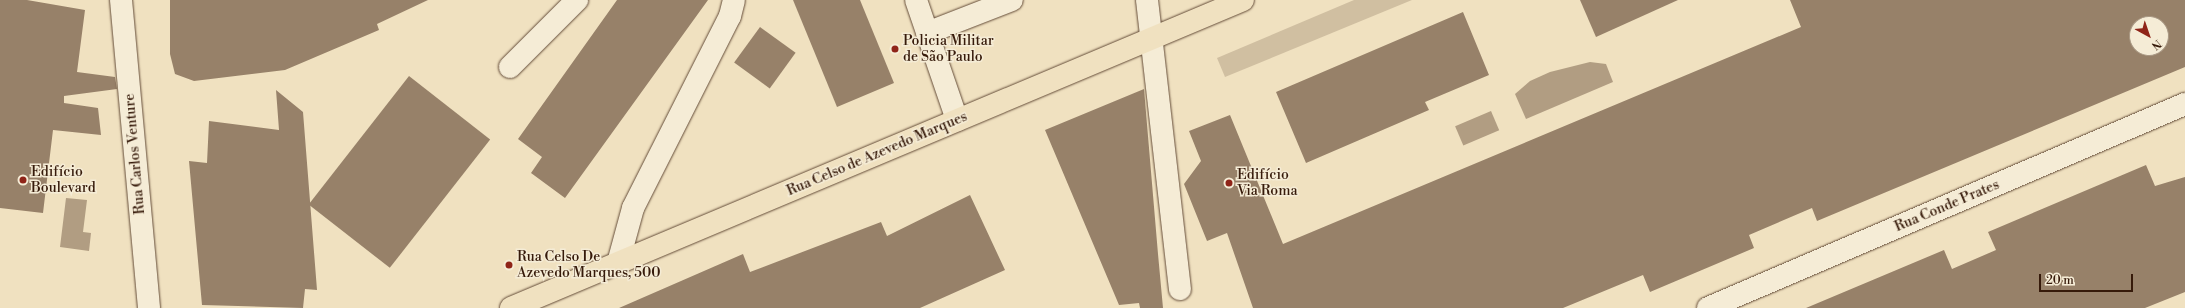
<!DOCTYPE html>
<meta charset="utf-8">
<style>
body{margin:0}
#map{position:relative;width:2185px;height:308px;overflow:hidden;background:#f0e1c0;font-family:"Libre Bodoni",serif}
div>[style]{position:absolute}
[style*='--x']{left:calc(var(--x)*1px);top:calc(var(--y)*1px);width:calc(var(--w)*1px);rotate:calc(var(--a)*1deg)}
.green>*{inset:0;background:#d0bfa1}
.water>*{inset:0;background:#b19d82;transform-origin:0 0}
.building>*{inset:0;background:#978169;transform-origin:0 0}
.roads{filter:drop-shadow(0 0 1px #644c38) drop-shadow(0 0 1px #644c38)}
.minor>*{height:22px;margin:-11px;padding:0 11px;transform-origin:11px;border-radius:11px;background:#f5ecd6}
.major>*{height:22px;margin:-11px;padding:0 11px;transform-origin:11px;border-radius:11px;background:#f0e1c0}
.dots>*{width:11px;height:11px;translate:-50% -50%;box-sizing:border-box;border:2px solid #f5ecd6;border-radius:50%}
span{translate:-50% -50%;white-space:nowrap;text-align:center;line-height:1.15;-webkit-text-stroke:3px #f5ecd6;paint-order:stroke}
.poi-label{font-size:14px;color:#361a0a}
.left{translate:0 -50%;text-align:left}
.street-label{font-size:14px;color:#361a0a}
.north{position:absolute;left:2129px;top:16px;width:40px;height:40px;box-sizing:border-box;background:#f5ecd6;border:1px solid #a99884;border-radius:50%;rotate:140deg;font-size:11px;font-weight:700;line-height:16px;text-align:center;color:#361a0a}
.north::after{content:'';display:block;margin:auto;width:14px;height:18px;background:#8f2418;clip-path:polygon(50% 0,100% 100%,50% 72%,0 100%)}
.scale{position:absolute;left:2039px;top:274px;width:94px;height:18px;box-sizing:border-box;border:2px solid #361a0a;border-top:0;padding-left:5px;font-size:12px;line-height:14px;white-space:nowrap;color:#361a0a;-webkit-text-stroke:3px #f5ecd6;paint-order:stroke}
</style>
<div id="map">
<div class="green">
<div style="clip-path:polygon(1354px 0,1412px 0,1225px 77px,1217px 58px)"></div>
</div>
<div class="water">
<div style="clip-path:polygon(1590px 62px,1606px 64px,1613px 82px,1526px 119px,1515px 94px,1530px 81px,1550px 72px)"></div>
<div style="left:1491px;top:111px;width:21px;height:39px;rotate:67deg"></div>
<div style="clip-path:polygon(66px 198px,87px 200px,83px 232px,91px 233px,89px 251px,60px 247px)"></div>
</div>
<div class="building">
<div style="clip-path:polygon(0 0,27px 0,85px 10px,77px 72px,115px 77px,117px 89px,64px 96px,64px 103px,98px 108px,101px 135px,53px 130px,43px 213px,0 208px)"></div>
<div style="clip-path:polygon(170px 0,428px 0,377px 24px,379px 30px,285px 70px,194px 81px,175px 74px,170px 54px)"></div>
<div style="clip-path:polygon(617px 0,708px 0,565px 198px,531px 173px,542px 157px,518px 139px)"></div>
<div style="clip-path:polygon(793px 0,860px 0,894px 83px,837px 107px)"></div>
<div style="clip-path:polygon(1580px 0,1678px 0,1596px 37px)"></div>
<div style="clip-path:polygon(evenodd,1790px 0,2185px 0,2185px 67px,1817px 221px,1812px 208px,1749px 235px,1754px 248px,1650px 292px,1643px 275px,1563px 308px,1253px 308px,1227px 233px,1207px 241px,1184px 184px,1201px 161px,1189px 131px,1230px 115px,1283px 244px,1801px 27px,1790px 0,2137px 24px,2161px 24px,2161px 48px,2137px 48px,2137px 24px)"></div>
<div style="clip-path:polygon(1463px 12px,1489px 75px,1425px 102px,1429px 110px,1306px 163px,1276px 92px)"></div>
<div style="left:760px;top:27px;width:44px;height:44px;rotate:36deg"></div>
<div style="left:409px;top:76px;width:103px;height:163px;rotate:38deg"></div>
<div style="clip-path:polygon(1144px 89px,1158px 254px,1163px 308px,1140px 308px,1139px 303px,1119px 305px,1045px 130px)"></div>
<div style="clip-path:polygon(276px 90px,303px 112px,317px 290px,305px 289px,303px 308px,202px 305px,189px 161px,207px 163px,209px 121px,279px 130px)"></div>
<div style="clip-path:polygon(2146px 165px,2155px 186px,2185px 177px,2185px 292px,2145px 308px,1806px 308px,1944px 250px,1952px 269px,1996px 250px,1988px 232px)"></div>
<div style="clip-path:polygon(970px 195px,1005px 270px,920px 308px,619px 308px,743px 254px,750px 272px,881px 222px,887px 236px)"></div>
</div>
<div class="roads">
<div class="minor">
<div style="--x:121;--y:0;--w:309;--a:84.8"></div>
<div style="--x:916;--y:0;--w:127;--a:71.1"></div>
<div style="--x:1147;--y:0;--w:291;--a:83.5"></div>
<div style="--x:927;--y:33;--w:91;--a:-21.2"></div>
<div style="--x:510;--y:67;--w:95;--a:-45"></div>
<div style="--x:618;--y:263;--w:57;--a:-74.7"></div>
<div style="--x:633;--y:208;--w:215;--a:-63.2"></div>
<div style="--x:730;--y:16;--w:16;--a:-76"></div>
<div style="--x:1708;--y:308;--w:519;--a:-23.16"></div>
</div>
<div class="major">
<div style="--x:511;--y:308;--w:794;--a:-22.82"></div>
</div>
</div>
<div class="dots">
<div style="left:895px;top:49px;background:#8f2418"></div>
<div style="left:23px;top:180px;background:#8f2418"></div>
<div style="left:1229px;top:183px;background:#8f2418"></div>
<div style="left:509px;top:265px;background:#8f2418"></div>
</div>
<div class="poi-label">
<span class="left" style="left:903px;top:49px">Policia Militar<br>de São Paulo</span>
<span class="left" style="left:31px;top:180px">Edifício<br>Boulevard</span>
<span class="left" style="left:1237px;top:183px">Edifício<br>Via Roma</span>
<span class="left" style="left:517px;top:265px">Rua Celso De<br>Azevedo Marques, 500</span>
</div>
<div class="street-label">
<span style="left:135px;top:154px;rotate:-95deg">Rua Carlos Venture</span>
<span style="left:877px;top:154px;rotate:-23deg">Rua Celso de Azevedo Marques</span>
<span style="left:1947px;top:206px;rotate:-23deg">Rua Conde Prates</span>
</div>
<div class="north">N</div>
<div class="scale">20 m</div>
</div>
